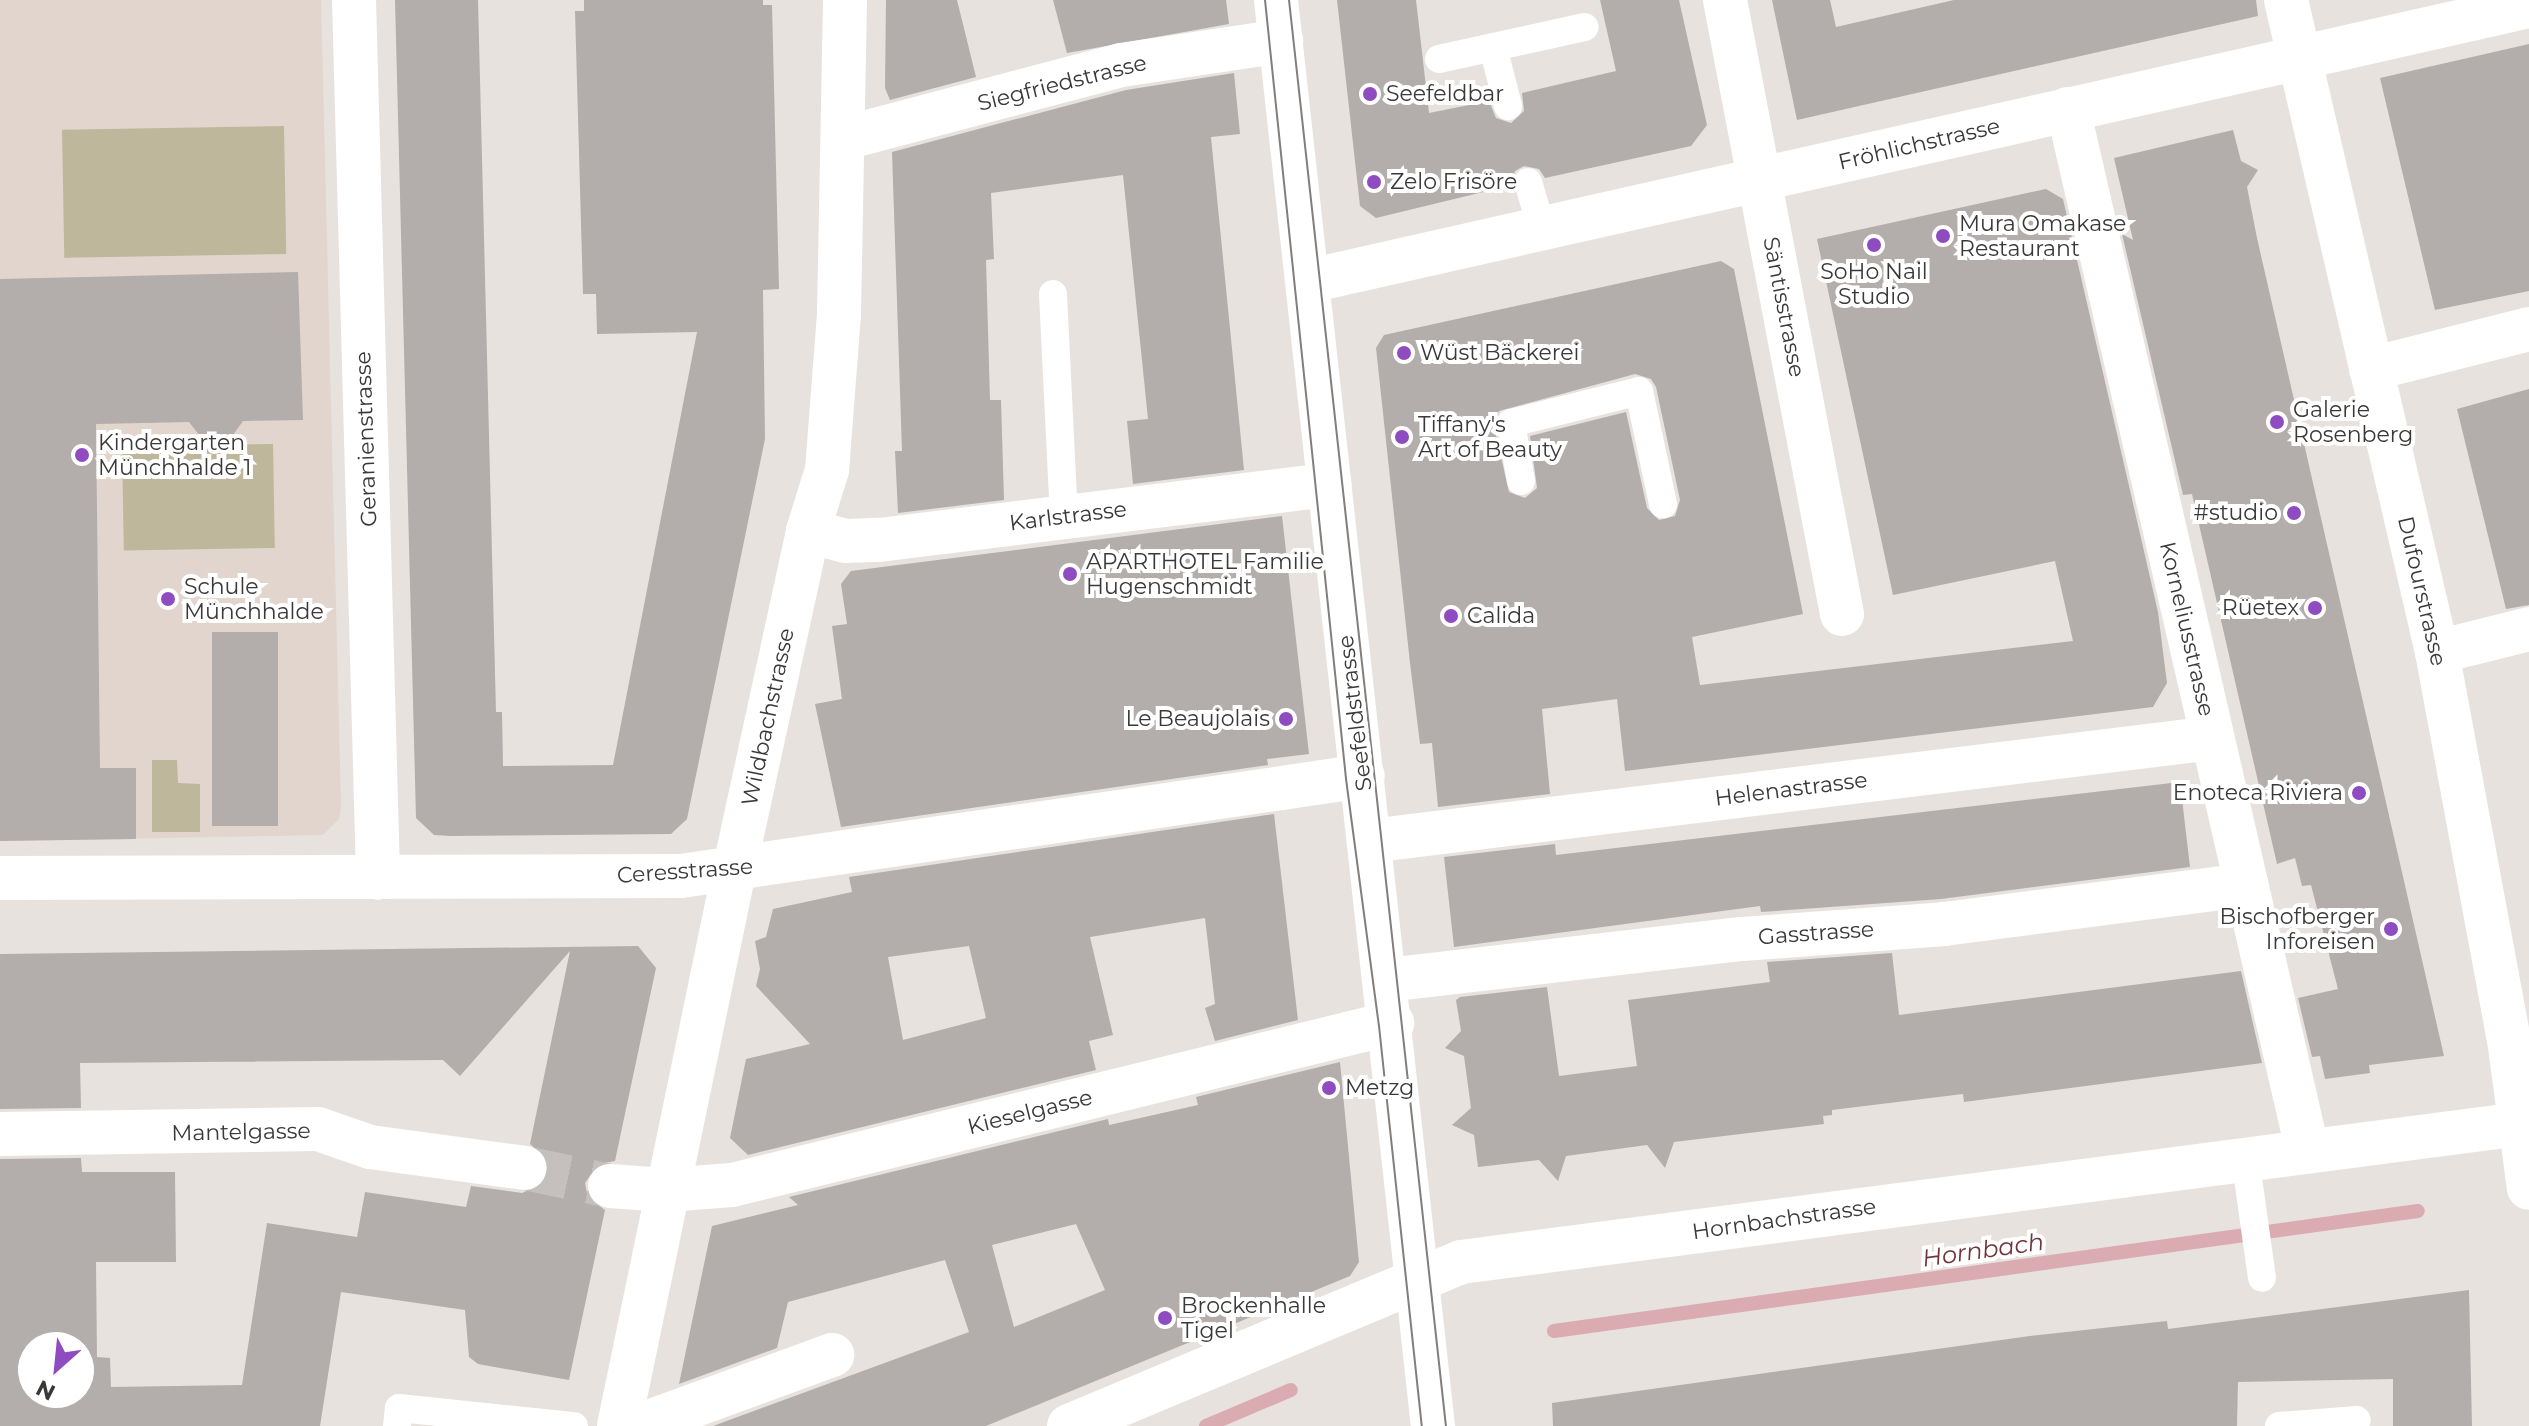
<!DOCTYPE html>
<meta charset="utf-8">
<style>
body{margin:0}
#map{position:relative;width:2529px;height:1426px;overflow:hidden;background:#e7e2de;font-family:Montserrat,sans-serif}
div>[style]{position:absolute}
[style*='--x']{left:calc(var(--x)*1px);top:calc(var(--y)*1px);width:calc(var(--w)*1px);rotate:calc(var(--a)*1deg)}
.built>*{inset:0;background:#e2d5cd}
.green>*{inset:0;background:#beb79b;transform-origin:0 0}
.stream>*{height:14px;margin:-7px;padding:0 7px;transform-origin:7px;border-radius:7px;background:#daabb0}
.building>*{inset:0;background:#b3adac;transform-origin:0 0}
.street-tunnel>*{height:44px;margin-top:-22px;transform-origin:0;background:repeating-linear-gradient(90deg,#c5c0bd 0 44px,transparent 0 66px)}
.lane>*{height:28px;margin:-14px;padding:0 14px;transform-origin:14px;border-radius:14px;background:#fff}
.street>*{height:44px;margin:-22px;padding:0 22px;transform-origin:22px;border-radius:22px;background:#fff}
.tram>*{height:2px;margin:-1px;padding:0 1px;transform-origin:1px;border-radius:1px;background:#827e7c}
.dots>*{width:22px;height:22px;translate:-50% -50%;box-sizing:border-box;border:4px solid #fff;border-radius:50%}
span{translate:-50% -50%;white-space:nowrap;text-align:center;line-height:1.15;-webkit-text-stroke:8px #fff;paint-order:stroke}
.street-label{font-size:22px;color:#3b3938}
.poi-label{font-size:22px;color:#3b3938}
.left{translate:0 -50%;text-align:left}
.right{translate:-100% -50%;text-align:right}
.water-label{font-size:24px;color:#70343e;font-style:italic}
.north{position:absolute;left:16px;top:1330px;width:80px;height:80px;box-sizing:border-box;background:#fff;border:2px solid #b1b0af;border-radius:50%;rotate:207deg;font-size:22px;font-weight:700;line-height:32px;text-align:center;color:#3b3938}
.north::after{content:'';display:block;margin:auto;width:28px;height:36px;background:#8f4cc1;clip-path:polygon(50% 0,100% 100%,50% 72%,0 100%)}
</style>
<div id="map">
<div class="built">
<div style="clip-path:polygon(0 0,321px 0,341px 808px,339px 819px,323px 835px,0 841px)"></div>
</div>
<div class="green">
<div style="left:284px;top:126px;width:128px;height:222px;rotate:89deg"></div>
<div style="left:273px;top:444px;width:104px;height:151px;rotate:89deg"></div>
<div style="clip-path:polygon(152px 760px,177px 760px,178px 783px,200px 784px,200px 832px,152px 832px)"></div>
</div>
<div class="stream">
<div style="--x:1554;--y:1331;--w:872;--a:-7.91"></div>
<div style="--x:1206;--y:1426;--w:92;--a:-23"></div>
</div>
<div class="building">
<div style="clip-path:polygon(395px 0,478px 0,496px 712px,502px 712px,503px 766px,613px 765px,697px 332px,597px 334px,596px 294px,583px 294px,575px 11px,584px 11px,584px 0,763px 0,763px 5px,772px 5px,779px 289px,763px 290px,765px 439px,687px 819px,671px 834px,451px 836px,434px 835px,416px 818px)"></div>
<div style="clip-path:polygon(886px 0,957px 0,976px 77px,890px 100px,885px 88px)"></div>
<div style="clip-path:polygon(1053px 0,1226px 0,1229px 24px,1067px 53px)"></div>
<div style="clip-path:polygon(1337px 0,1416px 0,1429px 113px,1489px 101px,1496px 118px,1511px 123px,1524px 111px,1522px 93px,1616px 71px,1600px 0,1679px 0,1707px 125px,1691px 146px,1545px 178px,1539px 169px,1524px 166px,1515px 171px,1512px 185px,1376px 218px,1360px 206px)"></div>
<div style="clip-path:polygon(1772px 0,1830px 0,1836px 27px,1954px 0,2256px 0,2258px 16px,1797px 120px)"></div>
<div style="clip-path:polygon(2529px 44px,2529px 291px,2435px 310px,2380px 78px)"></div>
<div style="clip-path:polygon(1234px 73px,1240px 134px,1211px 137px,1244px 470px,1133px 484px,1127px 421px,1148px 419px,1123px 175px,991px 193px,994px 259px,986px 260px,990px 400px,1001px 400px,1004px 500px,898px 513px,895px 451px,902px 451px,892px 152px,1126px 90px)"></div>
<div style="clip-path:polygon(2233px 130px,2241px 161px,2258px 170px,2247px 187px,2257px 238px,2444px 1056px,2369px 1065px,2370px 1073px,2325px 1079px,2320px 1056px,2312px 1057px,2298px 998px,2338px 989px,2311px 885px,2302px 886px,2295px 858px,2277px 864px,2192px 494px,2183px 495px,2122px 234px,2133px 240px,2114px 158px)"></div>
<div style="clip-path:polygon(evenodd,2046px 189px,2063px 199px,2158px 612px,2167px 683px,2153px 707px,1625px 771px,1617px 699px,1542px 709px,1550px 794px,1438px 807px,1432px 743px,1420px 744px,1410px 663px,1376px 348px,1384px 335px,1721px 261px,1734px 269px,1803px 614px,1692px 637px,1700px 685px,2073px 641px,2055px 561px,1893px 595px,1817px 239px,2046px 189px,1635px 374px,1651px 379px,1656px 387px,1680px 500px,1675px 516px,1659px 520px,1647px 508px,1626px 412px,1530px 436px,1537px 488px,1525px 498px,1509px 492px,1494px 426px,1499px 411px,1635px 374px)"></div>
<div style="clip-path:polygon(298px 272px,303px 420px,243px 421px,233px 435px,200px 436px,189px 422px,96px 424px,100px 768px,136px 768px,136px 839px,0 841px,0 279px)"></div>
<div style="clip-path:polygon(2529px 389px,2529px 605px,2506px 609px,2457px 409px)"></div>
<div style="clip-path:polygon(1282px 516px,1309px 754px,1267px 759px,1268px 765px,841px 827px,815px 704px,842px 699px,832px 626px,847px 624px,841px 584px,851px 571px)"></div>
<div style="left:278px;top:632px;width:194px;height:66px;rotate:90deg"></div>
<div style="clip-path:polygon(2180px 782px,2190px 867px,1941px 899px,1761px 912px,1760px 906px,1454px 947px,1444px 857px,1555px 844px,1556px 855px)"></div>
<div style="clip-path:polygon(evenodd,1274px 814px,1298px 1020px,1215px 1041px,1205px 1008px,1215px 1004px,1205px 918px,1090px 937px,1113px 1035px,1089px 1041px,1096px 1070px,748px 1155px,730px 1138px,746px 1059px,810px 1044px,756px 986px,760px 969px,755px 941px,766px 937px,773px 909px,852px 892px,849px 877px,1274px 814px,969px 946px,986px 1018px,903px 1040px,888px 957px,969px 946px)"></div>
<div style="clip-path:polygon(evenodd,638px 946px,656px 968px,615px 1161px,598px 1164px,585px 1183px,588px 1198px,605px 1210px,569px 1380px,478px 1364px,469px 1357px,465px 1310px,341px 1292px,320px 1426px,0 1426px,0 1159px,81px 1158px,82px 1172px,175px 1172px,176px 1262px,96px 1262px,97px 1357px,110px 1358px,111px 1387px,242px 1385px,267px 1223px,357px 1237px,365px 1192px,466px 1207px,471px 1186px,522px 1193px,545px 1183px,548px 1159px,530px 1144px,570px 951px,460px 1076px,443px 1060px,80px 1063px,81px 1108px,0 1109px,0 954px,638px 946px,32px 1346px,80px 1346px,80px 1394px,32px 1394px,32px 1346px)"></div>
<div style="clip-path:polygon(1892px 953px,1899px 1015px,2241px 971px,2262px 1063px,1964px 1102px,1963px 1094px,1832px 1110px,1832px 1115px,1823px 1116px,1824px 1124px,1674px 1142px,1665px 1168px,1647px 1145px,1566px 1156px,1558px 1181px,1539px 1160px,1478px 1167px,1474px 1135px,1452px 1125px,1471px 1108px,1464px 1056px,1445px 1048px,1461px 1031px,1456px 1000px,1460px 997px,1547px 987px,1559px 1076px,1637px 1066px,1628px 1000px,1770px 982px,1767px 962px)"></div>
<div style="clip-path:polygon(evenodd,1340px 1062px,1359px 1262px,1350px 1276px,986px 1426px,713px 1426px,969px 1332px,945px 1260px,788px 1302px,777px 1348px,679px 1384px,712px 1226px,798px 1205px,789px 1197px,1108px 1119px,1109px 1125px,1198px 1105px,1196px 1097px,1340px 1062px,1076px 1224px,1105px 1290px,1014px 1327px,992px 1245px,1076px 1224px)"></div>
<div style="clip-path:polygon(2469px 1290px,2472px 1426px,2393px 1426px,2393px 1379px,2238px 1382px,2237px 1426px,1553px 1426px,1552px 1403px,2030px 1336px,2167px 1321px,2168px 1329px)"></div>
</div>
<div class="street-tunnel">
<div style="--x:525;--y:1168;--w:87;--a:12"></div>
</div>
<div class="lane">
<div style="--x:1493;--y:47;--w:61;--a:75.7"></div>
<div style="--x:1439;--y:59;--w:149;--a:-12.4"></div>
<div style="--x:1528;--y:182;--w:49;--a:73.4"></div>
<div style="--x:1053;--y:294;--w:222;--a:87.2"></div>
<div style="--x:1521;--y:481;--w:59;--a:-99.8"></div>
<div style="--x:1511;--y:423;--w:132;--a:-14"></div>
<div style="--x:1639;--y:391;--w:116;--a:78"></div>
<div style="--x:2245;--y:1157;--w:122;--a:82"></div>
<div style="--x:397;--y:1426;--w:18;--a:-84"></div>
<div style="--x:399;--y:1408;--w:176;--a:5.9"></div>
<div style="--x:2279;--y:1426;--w:78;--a:-4.4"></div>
</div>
<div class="street">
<div style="--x:354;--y:0;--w:878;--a:88.43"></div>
<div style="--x:1276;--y:0;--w:1435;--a:83.72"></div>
<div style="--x:1725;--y:0;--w:625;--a:79.21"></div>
<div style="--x:2286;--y:0;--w:669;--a:76.96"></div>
<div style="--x:2437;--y:652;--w:394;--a:79.5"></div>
<div style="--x:2509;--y:1039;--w:150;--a:82.4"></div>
<div style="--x:2068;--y:109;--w:1066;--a:77.05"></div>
<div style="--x:845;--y:138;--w:285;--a:-14.8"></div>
<div style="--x:1121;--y:65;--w:162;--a:-8.5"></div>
<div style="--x:1309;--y:281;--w:1251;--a:-12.7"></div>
<div style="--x:2371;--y:369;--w:163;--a:-14.2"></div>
<div style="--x:808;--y:531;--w:39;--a:15"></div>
<div style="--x:846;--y:541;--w:33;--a:-2"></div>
<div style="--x:879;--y:540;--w:454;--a:-7"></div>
<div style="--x:2437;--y:652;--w:95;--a:-14"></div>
<div style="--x:1370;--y:841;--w:848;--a:-6.97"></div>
<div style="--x:0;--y:878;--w:681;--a:-0.17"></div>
<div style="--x:681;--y:876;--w:689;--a:-8.34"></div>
<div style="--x:1387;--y:980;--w:357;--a:-6.6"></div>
<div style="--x:1742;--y:939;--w:203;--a:-4.2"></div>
<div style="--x:1944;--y:924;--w:305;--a:-7.4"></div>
<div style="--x:0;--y:1134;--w:318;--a:-0.9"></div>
<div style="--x:318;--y:1129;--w:55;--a:19.1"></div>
<div style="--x:370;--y:1147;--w:156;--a:7.7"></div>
<div style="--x:610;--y:1186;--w:56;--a:4.1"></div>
<div style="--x:666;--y:1190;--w:66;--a:-4.3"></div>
<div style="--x:732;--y:1185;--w:680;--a:-13.79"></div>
<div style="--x:619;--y:1426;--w:567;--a:-78.29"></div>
<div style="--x:734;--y:871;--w:348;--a:-77.7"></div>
<div style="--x:808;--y:531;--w:64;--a:-72.7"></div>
<div style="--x:827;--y:470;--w:156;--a:-85.6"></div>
<div style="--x:839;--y:314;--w:314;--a:-88.9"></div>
<div style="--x:638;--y:1426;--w:207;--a:-20.1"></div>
<div style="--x:1069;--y:1426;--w:425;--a:-22.7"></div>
<div style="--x:1461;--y:1262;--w:1077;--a:-7.42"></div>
</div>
<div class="tram">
<div style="--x:1265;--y:0;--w:783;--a:84.06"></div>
<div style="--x:1346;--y:779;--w:249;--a:82.4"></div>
<div style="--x:1379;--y:1026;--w:402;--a:83.9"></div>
<div style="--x:1289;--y:0;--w:1435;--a:83.72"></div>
</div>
<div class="dots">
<div style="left:1370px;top:94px;background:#8f4cc1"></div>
<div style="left:1374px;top:182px;background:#8f4cc1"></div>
<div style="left:1943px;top:236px;background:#8f4cc1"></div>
<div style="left:1874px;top:245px;background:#8f4cc1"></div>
<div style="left:1404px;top:353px;background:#8f4cc1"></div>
<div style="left:2277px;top:422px;background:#8f4cc1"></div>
<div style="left:1402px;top:437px;background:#8f4cc1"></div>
<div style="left:82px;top:455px;background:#8f4cc1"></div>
<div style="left:2294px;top:513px;background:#8f4cc1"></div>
<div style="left:1070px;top:574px;background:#8f4cc1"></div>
<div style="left:168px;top:599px;background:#8f4cc1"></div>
<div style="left:2315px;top:608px;background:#8f4cc1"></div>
<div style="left:1451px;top:616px;background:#8f4cc1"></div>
<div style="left:1286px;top:719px;background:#8f4cc1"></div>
<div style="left:2359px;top:793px;background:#8f4cc1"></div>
<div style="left:2391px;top:929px;background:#8f4cc1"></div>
<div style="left:1329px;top:1088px;background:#8f4cc1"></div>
<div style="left:1165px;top:1318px;background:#8f4cc1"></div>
</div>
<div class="street-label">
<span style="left:1062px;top:83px;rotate:-14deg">Siegfriedstrasse</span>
<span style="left:1919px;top:144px;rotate:-13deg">Fröhlichstrasse</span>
<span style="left:1784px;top:307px;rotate:79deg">Säntisstrasse</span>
<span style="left:366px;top:439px;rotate:-92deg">Geranienstrasse</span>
<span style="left:1068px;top:516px;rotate:-7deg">Karlstrasse</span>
<span style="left:2422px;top:591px;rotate:77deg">Dufourstrasse</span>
<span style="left:2187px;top:629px;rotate:77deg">Korneliusstrasse</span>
<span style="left:1355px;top:713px;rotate:-97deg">Seefeldstrasse</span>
<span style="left:768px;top:717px;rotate:-78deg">Wildbachstrasse</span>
<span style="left:1791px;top:789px;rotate:-7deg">Helenastrasse</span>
<span style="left:685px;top:871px;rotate:-4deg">Ceresstrasse</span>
<span style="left:1816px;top:933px;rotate:-4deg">Gasstrasse</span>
<span style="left:1030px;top:1112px;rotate:-14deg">Kieselgasse</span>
<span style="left:241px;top:1132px;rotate:-1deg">Mantelgasse</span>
<span style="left:1784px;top:1219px;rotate:-8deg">Hornbachstrasse</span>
</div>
<div class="poi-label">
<span class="left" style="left:1386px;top:94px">Seefeldbar</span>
<span class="left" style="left:1390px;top:182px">Zelo Frisöre</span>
<span class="left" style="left:1959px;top:236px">Mura Omakase<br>Restaurant</span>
<span style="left:1874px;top:284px">SoHo Nail<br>Studio</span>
<span class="left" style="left:1420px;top:353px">Wüst Bäckerei</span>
<span class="left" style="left:2293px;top:422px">Galerie<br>Rosenberg</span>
<span class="left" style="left:1418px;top:437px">Tiffany's<br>Art of Beauty</span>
<span class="left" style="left:98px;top:455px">Kindergarten<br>Münchhalde 1</span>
<span class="right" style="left:2278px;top:513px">#studio</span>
<span class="left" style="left:1086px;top:574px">APARTHOTEL Familie<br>Hugenschmidt</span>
<span class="left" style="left:184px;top:599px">Schule<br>Münchhalde</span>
<span class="right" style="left:2299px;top:608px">Rüetex</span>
<span class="left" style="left:1467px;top:616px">Calida</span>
<span class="right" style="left:1270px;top:719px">Le Beaujolais</span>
<span class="right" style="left:2343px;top:793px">Enoteca Riviera</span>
<span class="right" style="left:2375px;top:929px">Bischofberger<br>Inforeisen</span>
<span class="left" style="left:1345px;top:1088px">Metzg</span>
<span class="left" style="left:1181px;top:1318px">Brockenhalle<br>Tigel</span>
</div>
<div class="water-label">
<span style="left:1983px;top:1250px;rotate:-8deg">Hornbach</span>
</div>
<div class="north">N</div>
</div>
